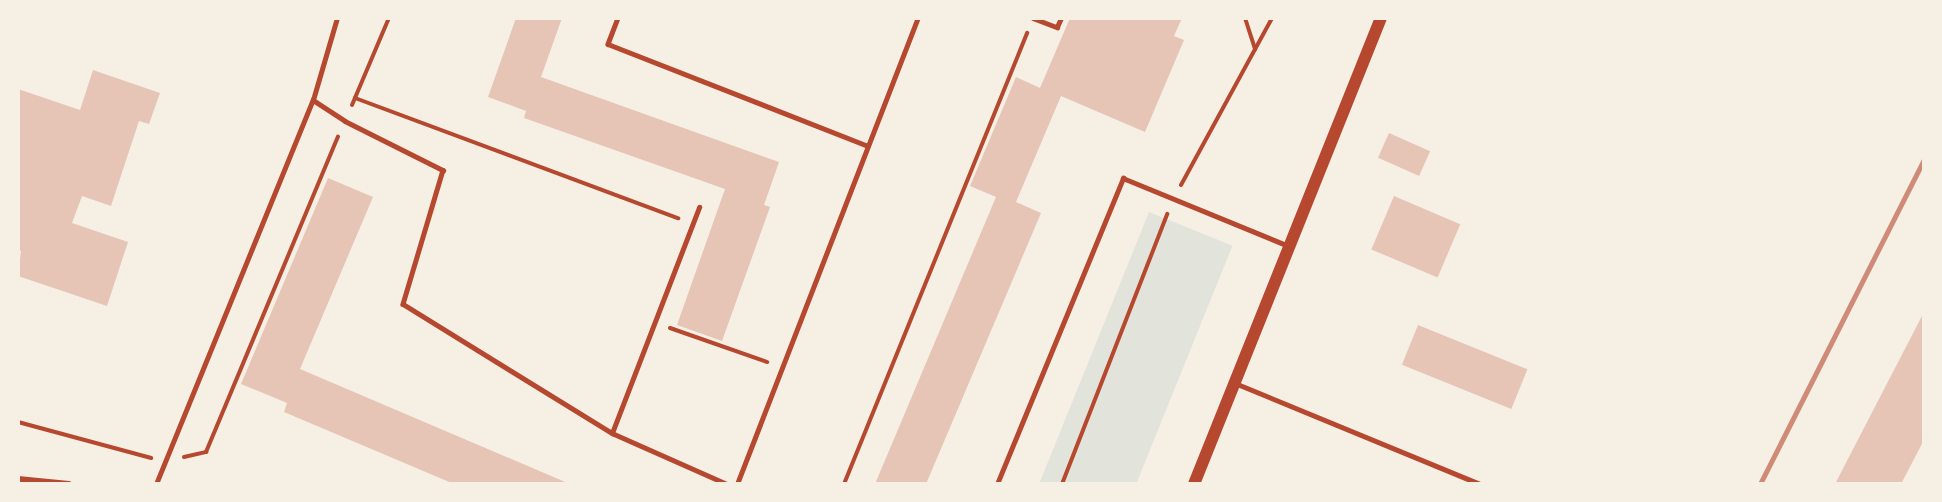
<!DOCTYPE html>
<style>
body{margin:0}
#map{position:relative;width:1942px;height:502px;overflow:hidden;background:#f6efe4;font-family:"Noto Sans",sans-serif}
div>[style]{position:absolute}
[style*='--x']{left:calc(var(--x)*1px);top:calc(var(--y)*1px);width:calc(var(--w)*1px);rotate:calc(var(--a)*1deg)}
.green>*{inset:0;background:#e2e4dc;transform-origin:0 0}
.building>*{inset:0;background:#e6c5b7;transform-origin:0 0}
.path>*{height:4px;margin:-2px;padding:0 2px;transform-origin:2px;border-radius:2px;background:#b5482f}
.service>*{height:4.5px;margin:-2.25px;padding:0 2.25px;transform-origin:2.25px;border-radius:2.25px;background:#b5482f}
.minor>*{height:6px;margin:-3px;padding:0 3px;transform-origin:3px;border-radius:3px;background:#b5482f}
.secondary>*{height:12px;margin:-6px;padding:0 6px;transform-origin:6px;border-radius:6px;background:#b5482f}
.rail>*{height:4.5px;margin:-2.25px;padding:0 2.25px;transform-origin:2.25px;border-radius:2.25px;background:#cf8b77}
span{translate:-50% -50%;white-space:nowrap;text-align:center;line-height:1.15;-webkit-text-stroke:4.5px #f6efe4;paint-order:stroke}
.frame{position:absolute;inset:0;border:20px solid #f6efe4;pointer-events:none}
</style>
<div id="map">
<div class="green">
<div style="left:1149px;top:212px;width:90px;height:294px;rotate:22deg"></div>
</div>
<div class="building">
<div style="clip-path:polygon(516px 18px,562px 18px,541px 77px,779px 162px,764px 205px,770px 207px,722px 341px,677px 325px,725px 189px,524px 118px,526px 111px,488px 97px)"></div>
<div style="clip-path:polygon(1070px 18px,1182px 18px,1174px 36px,1184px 40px,1145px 132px,1061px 96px,1016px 202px,1041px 213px,926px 484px,875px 484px,996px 197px,970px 186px,1016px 77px,1040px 88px)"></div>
<div style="clip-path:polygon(93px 70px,160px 93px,149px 124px,139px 121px,111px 206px,82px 196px,72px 223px,128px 242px,107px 306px,18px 276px,21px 251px,18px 250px,18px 89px,80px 110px)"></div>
<div style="left:1389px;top:133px;width:45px;height:27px;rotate:24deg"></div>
<div style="clip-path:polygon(328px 178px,373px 197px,300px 369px,570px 484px,454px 484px,284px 412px,287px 403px,241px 384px)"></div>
<div style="left:1394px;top:196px;width:72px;height:58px;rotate:23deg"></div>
<div style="clip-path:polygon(1924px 312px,1924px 440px,1901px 484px,1835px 484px)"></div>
<div style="left:1418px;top:325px;width:118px;height:43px;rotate:22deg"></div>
</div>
<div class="path">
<div style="--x:1245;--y:18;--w:33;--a:72"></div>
<div style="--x:355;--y:98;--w:345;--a:20.4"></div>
<div style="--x:352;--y:105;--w:95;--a:-67"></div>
<div style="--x:1181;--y:185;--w:190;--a:-61.4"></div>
<div style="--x:670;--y:328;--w:103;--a:19.3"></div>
<div style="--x:18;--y:422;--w:138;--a:15.1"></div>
<div style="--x:184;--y:457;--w:23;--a:-13"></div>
<div style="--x:206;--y:452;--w:342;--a:-67.3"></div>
<div style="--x:844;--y:484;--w:487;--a:-67.9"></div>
<div style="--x:1062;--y:484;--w:290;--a:-68.7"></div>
</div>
<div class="service">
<div style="--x:618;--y:18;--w:28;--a:111"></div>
<div style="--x:608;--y:44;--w:279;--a:21.4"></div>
<div style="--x:1033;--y:18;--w:26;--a:21"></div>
<div style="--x:1057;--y:27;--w:10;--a:-66"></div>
<div style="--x:313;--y:100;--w:38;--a:33"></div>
<div style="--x:345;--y:121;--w:110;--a:26.6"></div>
<div style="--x:443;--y:170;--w:140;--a:106.6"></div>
<div style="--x:403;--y:304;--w:246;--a:31.7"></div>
<div style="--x:612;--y:433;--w:126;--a:23.9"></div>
<div style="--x:1235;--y:383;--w:265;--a:22.4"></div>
<div style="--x:612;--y:433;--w:242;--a:-68.9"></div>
<div style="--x:156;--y:484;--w:415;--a:-67.8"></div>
<div style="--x:313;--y:100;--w:85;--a:-73.7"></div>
<div style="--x:737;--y:484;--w:500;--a:-68.8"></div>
<div style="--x:997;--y:484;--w:331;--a:-67.6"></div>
<div style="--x:1123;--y:178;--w:179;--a:22.3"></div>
</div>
<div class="minor">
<div style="--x:18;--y:479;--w:51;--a:5.6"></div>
</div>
<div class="secondary">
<div style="--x:1194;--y:484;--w:502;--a:-68.14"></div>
</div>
<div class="rail">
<div style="--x:1760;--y:484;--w:364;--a:-63.2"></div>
</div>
<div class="frame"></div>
</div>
